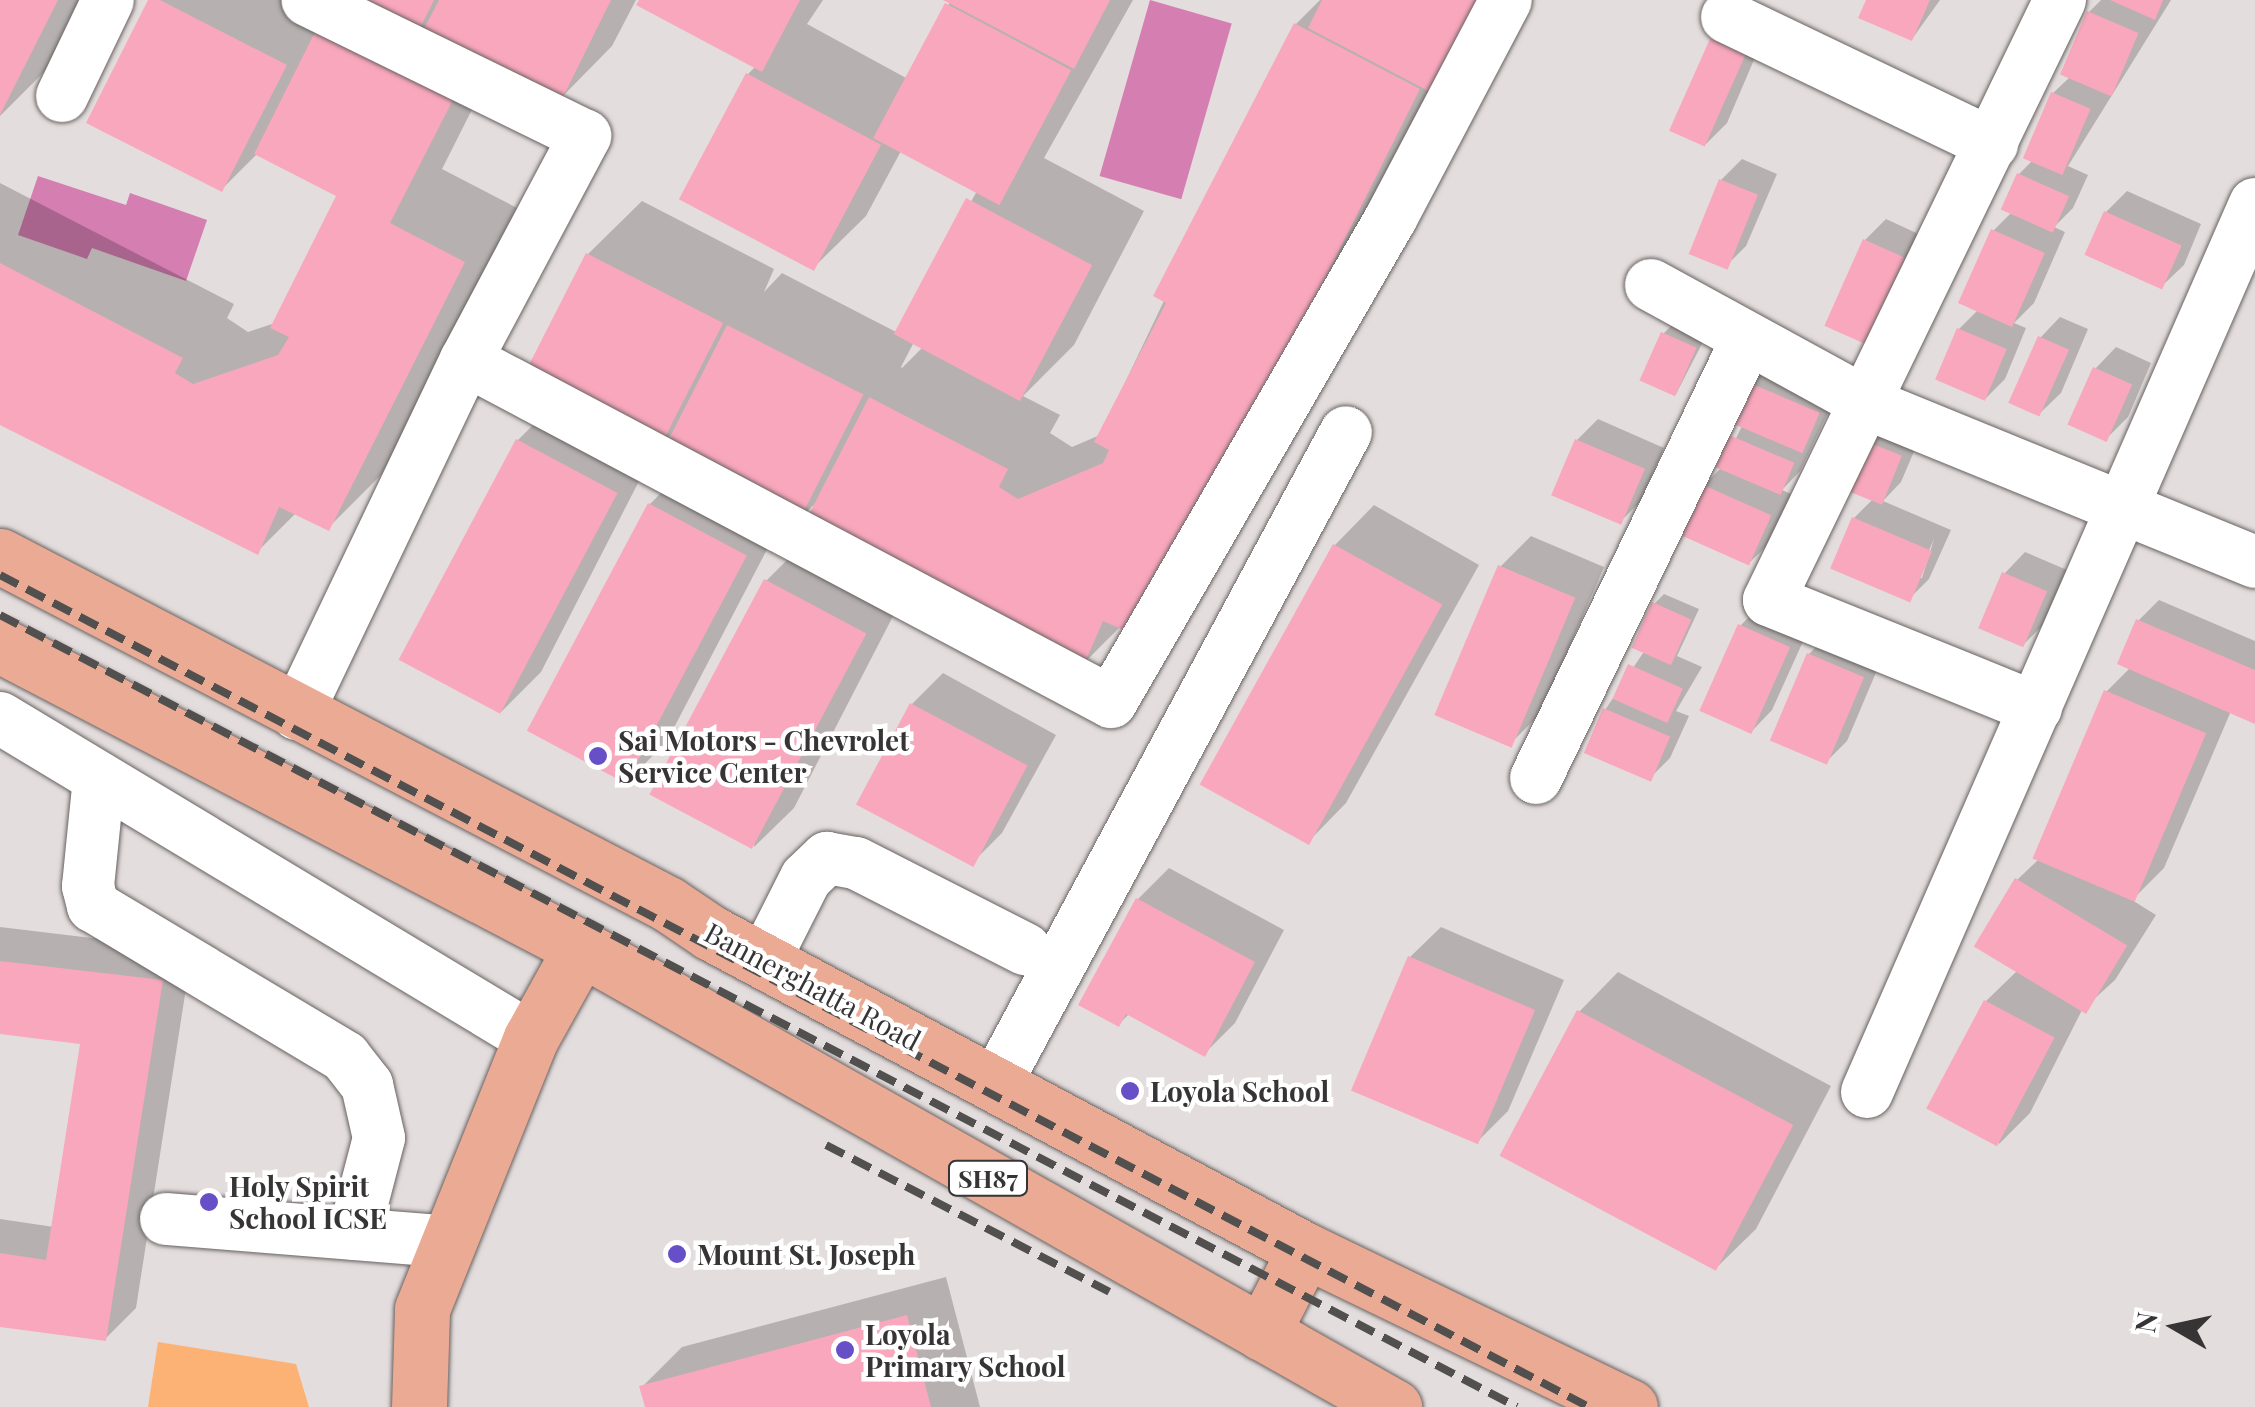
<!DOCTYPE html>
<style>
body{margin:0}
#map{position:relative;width:2255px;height:1407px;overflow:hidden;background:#e4dddd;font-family:"Playfair Display",serif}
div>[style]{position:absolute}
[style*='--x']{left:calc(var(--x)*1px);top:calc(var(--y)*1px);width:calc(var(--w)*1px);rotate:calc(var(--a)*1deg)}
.green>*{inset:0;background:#fdb275}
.water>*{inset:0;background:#d47eb2;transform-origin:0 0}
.shadow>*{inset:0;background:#0003}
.building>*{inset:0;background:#f9a7bc;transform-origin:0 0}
.roads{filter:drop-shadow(0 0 2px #676261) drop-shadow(0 0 2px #676261)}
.minor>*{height:52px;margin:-26px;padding:0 26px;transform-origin:26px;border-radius:26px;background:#fff}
.major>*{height:55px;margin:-27.5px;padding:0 27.5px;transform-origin:27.5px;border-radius:27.5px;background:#ebaa93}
.rail>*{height:8px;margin-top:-4px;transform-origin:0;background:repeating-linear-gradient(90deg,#524f4f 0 20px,transparent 0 30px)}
.dots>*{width:28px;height:28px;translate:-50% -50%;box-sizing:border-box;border:5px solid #fff;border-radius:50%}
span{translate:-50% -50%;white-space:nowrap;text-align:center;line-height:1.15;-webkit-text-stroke:9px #fff;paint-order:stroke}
.shield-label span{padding:2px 8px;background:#fff;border:2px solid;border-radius:8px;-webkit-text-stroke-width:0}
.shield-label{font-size:25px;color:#363434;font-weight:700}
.poi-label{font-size:28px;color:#363434;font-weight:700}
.left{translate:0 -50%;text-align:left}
.street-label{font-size:28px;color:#363434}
.north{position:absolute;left:2125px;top:1277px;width:100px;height:100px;-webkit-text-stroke:8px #fff;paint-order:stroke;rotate:279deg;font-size:28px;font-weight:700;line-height:40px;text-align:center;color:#363434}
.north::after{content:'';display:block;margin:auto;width:35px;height:45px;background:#363434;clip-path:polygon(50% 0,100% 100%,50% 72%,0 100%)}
</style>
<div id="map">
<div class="green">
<div style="clip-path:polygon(158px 1342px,296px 1364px,309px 1407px,148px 1407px)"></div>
</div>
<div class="water">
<div style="left:1150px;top:0;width:85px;height:183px;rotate:16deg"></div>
<div style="clip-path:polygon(38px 176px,126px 205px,130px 193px,207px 220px,186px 281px,92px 248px,87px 259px,18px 235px)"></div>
</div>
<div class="shadow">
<div style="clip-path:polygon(0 0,82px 0,48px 68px,0 116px)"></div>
<div style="clip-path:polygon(151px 0,636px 0,612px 46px,559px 100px,494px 66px,442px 169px,517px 208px,382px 474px,328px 528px,297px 512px,257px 552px,0 421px,0 183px,234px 304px,227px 318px,248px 332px,275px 323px,339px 195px,258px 153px,222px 189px)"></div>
<div style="clip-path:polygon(evenodd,642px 0,823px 0,807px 24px,908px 79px,951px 0,1133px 0,1044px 158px,1144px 211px,1074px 345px,1023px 396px,1060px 415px,1050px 433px,1072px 447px,1100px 435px,1296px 24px,1320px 0,1506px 0,1121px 626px,1081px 666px,818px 501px,798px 520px,786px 513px,667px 741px,628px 781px,650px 504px,690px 464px,677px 429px,654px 452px,541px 672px,501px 712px,518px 440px,560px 398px,588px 254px,642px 201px,774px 269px,764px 292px,782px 273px,898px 333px,977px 191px,901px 151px,866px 216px,812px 269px,748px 74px,756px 66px,642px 0,914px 342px,923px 347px,902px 368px,901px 367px,914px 342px)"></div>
<div style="clip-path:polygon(1869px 0,1940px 0,1912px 39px)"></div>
<div style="clip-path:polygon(2101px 0,2171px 0,2068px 166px,2088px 175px,2073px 208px,2054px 227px,2065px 232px,2034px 303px,2014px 323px,2026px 328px,2005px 379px,1984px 400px,1959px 329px,1979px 309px,1993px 231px,2012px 212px,2019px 174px,2033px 160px,2053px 93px,2070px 77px,2089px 12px)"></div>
<div style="clip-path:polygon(1768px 27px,1727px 123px,1706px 144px,1674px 130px)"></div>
<div style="clip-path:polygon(1742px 159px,1777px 174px,1746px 246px,1725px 267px,1721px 180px)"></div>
<div style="clip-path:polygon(2127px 191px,2201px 224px,2184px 265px,2163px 285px,2106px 212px)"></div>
<div style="clip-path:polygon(1886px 219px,1925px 237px,1888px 321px,1865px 240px)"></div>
<div style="clip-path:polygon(2060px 317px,2088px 329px,2061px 393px,2040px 413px,2040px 338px)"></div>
<div style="clip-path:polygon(1673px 324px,1705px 338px,1676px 394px,1663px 334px)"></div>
<div style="clip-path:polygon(2116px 347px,2151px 363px,2128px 417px,2107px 438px,2096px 368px)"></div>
<div style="clip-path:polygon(1768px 362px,1838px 392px,1800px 471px,1782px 490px,1791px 494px,1771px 542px,1750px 562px,1703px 486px,1722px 467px,1742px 426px,1747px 383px)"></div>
<div style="clip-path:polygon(1598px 419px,1664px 448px,1640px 502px,1619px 523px,1577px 440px)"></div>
<div style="clip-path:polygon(evenodd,1886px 421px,1921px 435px,1901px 482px,1883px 501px,1951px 530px,1929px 579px,1908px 600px,1854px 518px,1872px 500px,1845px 488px,1886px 421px,1934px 539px,1922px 578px,1917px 578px,1934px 539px)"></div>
<div style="clip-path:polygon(1374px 505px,1479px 565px,1346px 803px,1307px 843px,1335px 545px)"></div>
<div style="clip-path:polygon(1531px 536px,1604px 567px,1540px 714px,1509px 745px,1500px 567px)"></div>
<div style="clip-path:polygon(806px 541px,905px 593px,794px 808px,754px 847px,766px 581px)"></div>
<div style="clip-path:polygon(2025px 552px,2067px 570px,2044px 624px,2023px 645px,2005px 573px)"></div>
<div style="clip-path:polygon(1664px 594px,1699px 609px,1677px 656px,1702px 667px,1676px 711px,1689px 716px,1670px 758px,1649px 779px,1605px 710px,1645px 650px,1654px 604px)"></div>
<div style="clip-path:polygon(2159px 600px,2255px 641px,2255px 722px,2231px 711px,2164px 868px,2132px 900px,2156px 915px,2115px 980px,2082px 1010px,2030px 1113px,1999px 1144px,1986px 1001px,2017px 971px,2017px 880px,2039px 859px,2106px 692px,2131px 667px,2138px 621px)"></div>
<div style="clip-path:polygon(1761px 605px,1810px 626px,1772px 710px,1752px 731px,1740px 626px)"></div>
<div style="clip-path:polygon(1830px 633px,1883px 656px,1847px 741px,1826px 762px,1809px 654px)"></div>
<div style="clip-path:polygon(943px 673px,1056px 735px,1002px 833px,971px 864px,859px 803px,912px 704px)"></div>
<div style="clip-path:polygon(1169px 868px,1284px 930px,1235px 1023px,1204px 1054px,1130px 1013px,1119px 1024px,1138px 899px)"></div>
<div style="clip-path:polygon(0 927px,192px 950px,136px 1308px,105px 1339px,0 1324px,0 1219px,54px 1227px,83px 1041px,0 1032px)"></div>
<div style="clip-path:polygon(1441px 927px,1564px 980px,1508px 1111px,1477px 1142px,1410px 957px)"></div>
<div style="clip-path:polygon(1618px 972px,1831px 1086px,1756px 1229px,1716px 1268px,1579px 1012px)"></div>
<div style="clip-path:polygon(946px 1277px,980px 1407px,647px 1407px,642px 1387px,682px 1347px)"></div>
</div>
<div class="building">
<div style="clip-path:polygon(0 0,58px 0,0 115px)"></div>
<div style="clip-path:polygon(148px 0,160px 0,287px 65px,222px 192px,86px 123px)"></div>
<div style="clip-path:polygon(356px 0,434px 0,418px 32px)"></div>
<div style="clip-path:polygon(439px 0,611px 0,560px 103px,422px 33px)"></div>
<div style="clip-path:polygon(639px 0,800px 0,762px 72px,636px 5px)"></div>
<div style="clip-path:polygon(943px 0,1110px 0,1074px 69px)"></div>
<div style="clip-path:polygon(1322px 0,1483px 0,1434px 94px,1308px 28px)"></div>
<div style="clip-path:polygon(1866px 0,1930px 0,1912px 41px,1858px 18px)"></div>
<div style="clip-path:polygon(2110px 0,2163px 0,2155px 20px)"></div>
<div style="left:945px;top:3px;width:143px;height:153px;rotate:28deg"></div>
<div style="left:2087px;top:11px;width:56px;height:69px;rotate:23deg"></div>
<div style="clip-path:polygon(1294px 23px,1420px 89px,1144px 639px,1103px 621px,1082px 669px,803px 526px,869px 397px,1008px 469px,999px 487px,1018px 499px,1103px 463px,1109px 450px,1094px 442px,1166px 303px,1153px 296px)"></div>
<div style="clip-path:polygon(318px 26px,455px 96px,390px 223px,465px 262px,329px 531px,279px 507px,258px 555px,0 425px,0 263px,183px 358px,175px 373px,193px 384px,278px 355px,289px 337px,270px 328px,336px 196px,254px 154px)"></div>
<div style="left:1713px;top:32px;width:39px;height:108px;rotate:24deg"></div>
<div style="left:746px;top:73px;width:153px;height:143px;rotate:28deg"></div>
<div style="left:2051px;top:92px;width:43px;height:72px;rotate:23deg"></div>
<div style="left:2017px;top:173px;width:57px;height:40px;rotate:24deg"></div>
<div style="left:1719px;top:179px;width:42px;height:81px;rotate:22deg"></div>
<div style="left:966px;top:198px;width:143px;height:154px;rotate:28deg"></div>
<div style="left:2104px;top:211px;width:85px;height:48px;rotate:24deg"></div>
<div style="left:1991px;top:229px;width:59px;height:81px;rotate:24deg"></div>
<div style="left:1863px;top:239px;width:46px;height:95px;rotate:24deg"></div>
<div style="left:586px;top:253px;width:154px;height:144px;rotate:27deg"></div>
<div style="left:727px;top:325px;width:153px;height:143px;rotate:27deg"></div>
<div style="left:1957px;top:328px;width:54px;height:56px;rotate:23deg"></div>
<div style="left:1661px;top:332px;width:39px;height:53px;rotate:24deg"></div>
<div style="left:2038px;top:336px;width:34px;height:73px;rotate:24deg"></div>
<div style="left:2093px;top:367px;width:43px;height:63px;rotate:24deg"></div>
<div style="left:1745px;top:381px;width:81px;height:44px;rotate:23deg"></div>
<div style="left:1729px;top:435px;width:71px;height:35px;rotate:23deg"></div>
<div style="left:516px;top:439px;width:115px;height:250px;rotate:28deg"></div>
<div style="left:1575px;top:439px;width:76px;height:61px;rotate:23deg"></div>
<div style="left:1863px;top:440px;width:42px;height:53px;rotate:22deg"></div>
<div style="left:1701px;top:484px;width:77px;height:55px;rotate:24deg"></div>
<div style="left:648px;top:503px;width:112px;height:258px;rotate:28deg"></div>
<div style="left:1852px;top:517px;width:87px;height:56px;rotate:23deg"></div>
<div style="left:1333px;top:544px;width:125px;height:275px;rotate:29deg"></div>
<div style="left:1498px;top:565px;width:84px;height:163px;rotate:23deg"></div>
<div style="left:2002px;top:572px;width:49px;height:61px;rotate:23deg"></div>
<div style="left:764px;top:579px;width:116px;height:244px;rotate:28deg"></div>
<div style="left:1652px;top:602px;width:43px;height:50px;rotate:24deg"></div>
<div style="clip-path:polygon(2136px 619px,2255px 670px,2255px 724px,2117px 664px)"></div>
<div style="left:1738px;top:624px;width:57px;height:95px;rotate:24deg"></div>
<div style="left:1807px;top:653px;width:62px;height:95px;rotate:23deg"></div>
<div style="left:1628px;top:664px;width:60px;height:38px;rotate:24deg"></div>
<div style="left:2104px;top:690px;width:111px;height:183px;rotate:23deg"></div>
<div style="left:910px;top:703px;width:133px;height:115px;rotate:28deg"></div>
<div style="left:1603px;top:708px;width:73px;height:49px;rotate:23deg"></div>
<div style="left:2015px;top:878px;width:131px;height:80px;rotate:31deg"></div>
<div style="clip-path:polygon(1136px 898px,1255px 962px,1205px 1057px,1126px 1014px,1119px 1027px,1078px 1005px)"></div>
<div style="left:1408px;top:956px;width:138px;height:146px;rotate:23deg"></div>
<div style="clip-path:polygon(0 961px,163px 980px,106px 1341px,0 1327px,0 1253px,46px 1260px,80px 1044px,0 1034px)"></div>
<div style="left:1984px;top:1000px;width:80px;height:123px;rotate:28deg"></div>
<div style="left:1577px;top:1010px;width:245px;height:165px;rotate:28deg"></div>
<div style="clip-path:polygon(907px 1315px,931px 1407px,645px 1407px,639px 1386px)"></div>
</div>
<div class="roads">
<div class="minor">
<div style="--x:1727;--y:17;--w:294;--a:25.6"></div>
<div style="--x:62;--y:96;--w:106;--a:-64.4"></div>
<div style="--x:1651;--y:285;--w:247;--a:28.7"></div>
<div style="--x:1868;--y:404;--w:418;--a:22.2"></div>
<div style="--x:466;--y:360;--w:730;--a:27.93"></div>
<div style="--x:1111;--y:702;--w:559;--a:-59.95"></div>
<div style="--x:1391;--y:218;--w:246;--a:-62.2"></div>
<div style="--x:2036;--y:708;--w:288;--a:-158"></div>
<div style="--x:1769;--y:600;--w:667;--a:-64.13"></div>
<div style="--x:297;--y:714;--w:392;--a:-64.5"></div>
<div style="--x:466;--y:360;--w:254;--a:-62"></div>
<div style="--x:585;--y:136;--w:309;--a:-153.9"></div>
<div style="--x:0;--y:718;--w:620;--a:31.07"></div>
<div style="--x:99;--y:778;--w:109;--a:95.8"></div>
<div style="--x:88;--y:886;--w:21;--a:76"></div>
<div style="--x:93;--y:906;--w:294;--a:30.9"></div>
<div style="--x:345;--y:1057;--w:36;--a:52"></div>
<div style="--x:367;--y:1085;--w:54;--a:77.2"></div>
<div style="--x:379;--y:1138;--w:99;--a:104.6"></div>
<div style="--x:1536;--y:778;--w:488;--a:-64.3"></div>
<div style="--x:764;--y:961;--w:93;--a:-63.2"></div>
<div style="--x:806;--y:878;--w:29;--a:-44"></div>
<div style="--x:827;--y:858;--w:29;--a:10"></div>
<div style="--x:856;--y:863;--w:190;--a:27"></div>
<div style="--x:995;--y:1085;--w:741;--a:-61.74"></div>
<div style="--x:1867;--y:1092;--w:969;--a:-66.4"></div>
<div style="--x:166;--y:1219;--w:285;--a:4.6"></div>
</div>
<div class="major">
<div style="--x:0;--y:556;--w:753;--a:27.52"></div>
<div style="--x:668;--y:904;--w:52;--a:34"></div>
<div style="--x:711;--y:933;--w:673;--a:28.09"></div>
<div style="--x:1305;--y:1250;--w:361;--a:25.8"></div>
<div style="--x:0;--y:645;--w:655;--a:27.54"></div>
<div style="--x:581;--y:948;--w:934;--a:29.45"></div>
<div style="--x:1262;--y:1333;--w:93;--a:-62.6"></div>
<div style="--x:419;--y:1407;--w:98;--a:-88.2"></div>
<div style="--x:422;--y:1309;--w:292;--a:-68.1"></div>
<div style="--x:531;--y:1038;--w:103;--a:-60.9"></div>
</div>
</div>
<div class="rail">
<div style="--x:0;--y:575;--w:1794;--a:27.64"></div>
<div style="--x:0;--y:615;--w:1711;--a:27.57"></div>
<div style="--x:826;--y:1145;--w:319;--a:27.4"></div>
</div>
<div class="dots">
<div style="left:598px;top:756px;background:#674fc8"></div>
<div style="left:1130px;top:1091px;background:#674fc8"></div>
<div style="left:209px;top:1202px;background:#674fc8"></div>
<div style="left:677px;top:1254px;background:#674fc8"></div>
<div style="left:845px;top:1350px;background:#674fc8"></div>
</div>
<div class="shield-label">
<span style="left:988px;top:1178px">SH87</span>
</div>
<div class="poi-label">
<span class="left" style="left:618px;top:756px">Sai Motors - Chevrolet<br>Service Center</span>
<span class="left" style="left:1150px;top:1091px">Loyola School</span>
<span class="left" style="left:229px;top:1202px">Holy Spirit<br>School ICSE</span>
<span class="left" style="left:697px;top:1254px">Mount St. Joseph</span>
<span class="left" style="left:865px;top:1350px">Loyola<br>Primary School</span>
</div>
<div class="street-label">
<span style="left:813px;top:986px;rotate:28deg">Bannerghatta Road</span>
</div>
<div class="north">N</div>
</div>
